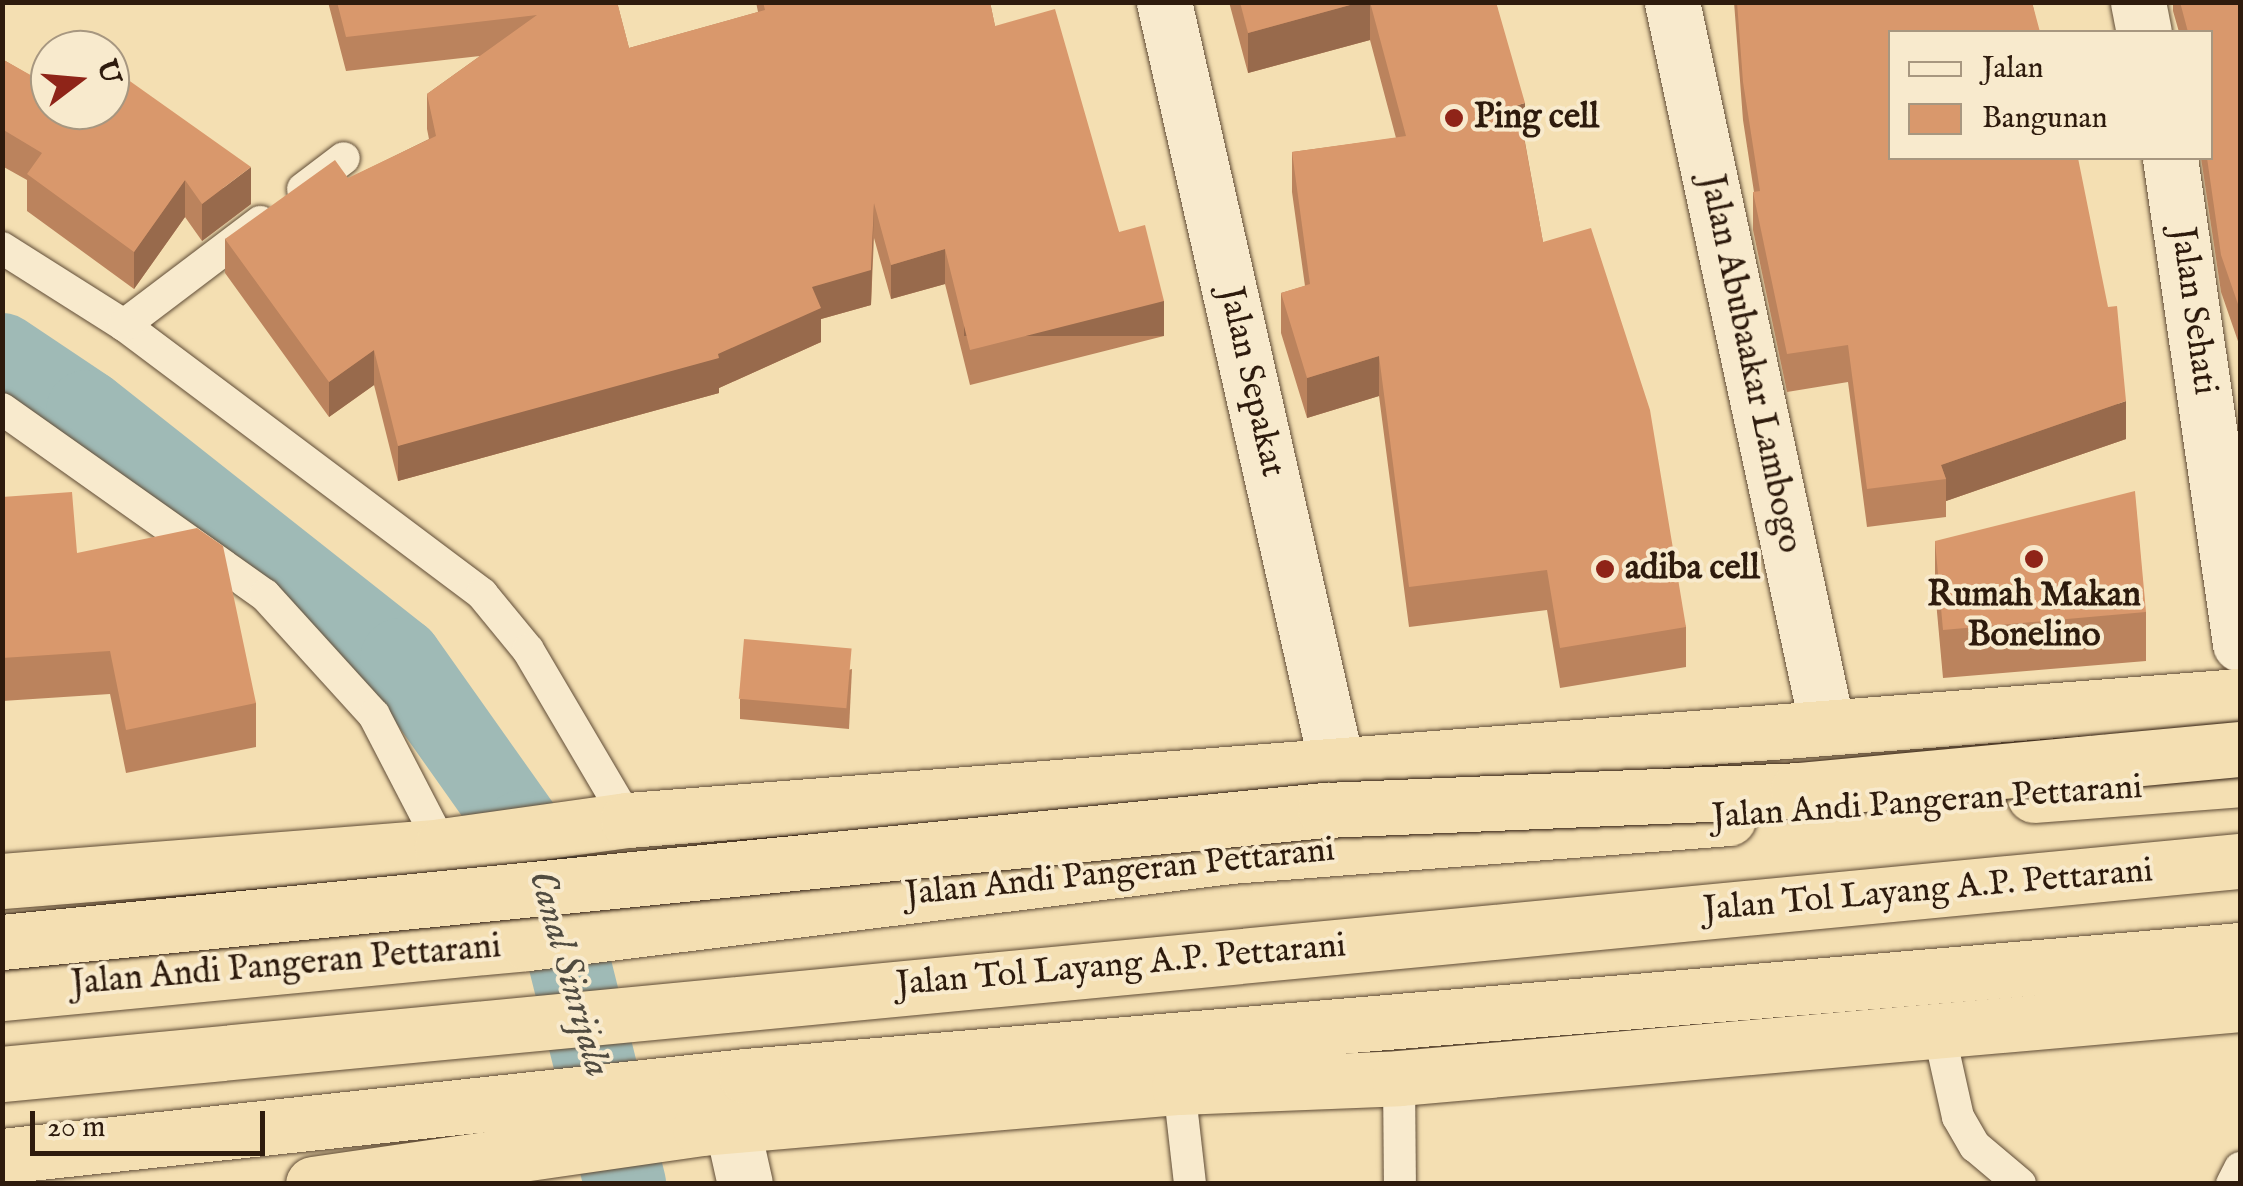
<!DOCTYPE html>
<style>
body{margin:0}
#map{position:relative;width:2243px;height:1186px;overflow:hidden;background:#f4dfb2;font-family:"IM FELL English",serif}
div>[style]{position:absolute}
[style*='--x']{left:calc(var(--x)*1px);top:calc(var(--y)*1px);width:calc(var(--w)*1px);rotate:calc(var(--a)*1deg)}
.canal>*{height:82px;margin:-41px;padding:0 41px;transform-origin:41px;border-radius:41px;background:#9fbab6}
.roads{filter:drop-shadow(0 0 2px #604c36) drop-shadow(0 0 2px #604c36)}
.service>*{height:32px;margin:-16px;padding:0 16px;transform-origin:16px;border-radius:16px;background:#f8eacd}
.minor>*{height:55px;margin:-27.5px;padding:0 27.5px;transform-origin:27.5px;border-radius:27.5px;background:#f8eacd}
.tertiary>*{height:55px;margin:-27.5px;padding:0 27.5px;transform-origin:27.5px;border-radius:27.5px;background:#f8eacd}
.trunk>*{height:55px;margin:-27.5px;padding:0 27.5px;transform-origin:27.5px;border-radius:27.5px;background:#f4dfb2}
.motorway>*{height:55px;margin:-27.5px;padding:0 27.5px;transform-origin:27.5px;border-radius:27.5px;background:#f4dfb2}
.bridges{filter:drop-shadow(0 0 2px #2e1b0d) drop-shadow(0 0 2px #2e1b0d)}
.motorway-bridge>*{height:55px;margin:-27.5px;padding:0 27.5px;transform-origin:27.5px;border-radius:27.5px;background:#f4dfb2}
.wall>*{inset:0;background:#bb835d}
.shaded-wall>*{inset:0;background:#986a4c;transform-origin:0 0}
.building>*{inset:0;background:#d9986c;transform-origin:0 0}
.dots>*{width:28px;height:28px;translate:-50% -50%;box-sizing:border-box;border:5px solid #f8eacd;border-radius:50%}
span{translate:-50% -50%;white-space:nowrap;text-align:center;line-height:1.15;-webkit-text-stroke:8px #f8eacd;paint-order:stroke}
.poi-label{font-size:35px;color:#2e1b0d;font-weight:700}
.left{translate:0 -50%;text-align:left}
.street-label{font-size:35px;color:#2e1b0d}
.water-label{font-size:38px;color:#504b40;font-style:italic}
.frame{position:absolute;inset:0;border:5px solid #2e1b0d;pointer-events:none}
.legend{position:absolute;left:1888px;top:30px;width:325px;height:130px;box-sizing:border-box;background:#f8eacd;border:2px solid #a79780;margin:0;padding:12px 18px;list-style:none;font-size:30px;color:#2e1b0d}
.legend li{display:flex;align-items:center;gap:20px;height:50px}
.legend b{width:50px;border:2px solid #a79780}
.north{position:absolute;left:30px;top:30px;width:100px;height:100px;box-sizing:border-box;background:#f8eacd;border:2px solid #a79780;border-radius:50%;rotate:74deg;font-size:28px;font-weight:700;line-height:40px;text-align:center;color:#2e1b0d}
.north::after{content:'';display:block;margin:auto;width:35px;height:45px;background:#8f2418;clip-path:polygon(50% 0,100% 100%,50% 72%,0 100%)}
.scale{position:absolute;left:30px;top:1111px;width:235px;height:45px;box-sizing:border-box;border:5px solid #2e1b0d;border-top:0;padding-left:12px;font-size:30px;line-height:35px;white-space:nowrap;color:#2e1b0d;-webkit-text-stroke:8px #f8eacd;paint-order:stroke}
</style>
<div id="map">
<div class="canal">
<div style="--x:2;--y:354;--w:102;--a:33.8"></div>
<div style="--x:87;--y:411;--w:400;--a:38.3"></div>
<div style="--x:401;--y:659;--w:211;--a:54.7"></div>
<div style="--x:523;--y:831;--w:72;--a:65.6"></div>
<div style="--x:553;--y:897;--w:296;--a:75.9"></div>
</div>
<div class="roads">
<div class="service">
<div style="--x:303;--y:189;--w:51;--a:-37.1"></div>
<div style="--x:2;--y:248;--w:144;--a:32.3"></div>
<div style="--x:124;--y:325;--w:448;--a:36.9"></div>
<div style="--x:482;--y:594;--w:72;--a:50.6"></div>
<div style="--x:528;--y:650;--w:197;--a:59.5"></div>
<div style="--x:124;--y:325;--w:171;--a:-37.1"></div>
<div style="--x:2;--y:409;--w:322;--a:35.3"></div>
<div style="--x:265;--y:595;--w:162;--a:47.8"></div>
<div style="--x:374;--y:715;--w:148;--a:62.6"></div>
<div style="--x:1939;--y:1032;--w:87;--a:77.4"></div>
<div style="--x:1958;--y:1117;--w:34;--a:60"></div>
<div style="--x:1975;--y:1146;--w:59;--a:40.2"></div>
<div style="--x:1399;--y:1078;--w:106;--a:89.5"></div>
<div style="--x:1179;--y:1087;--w:98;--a:83.5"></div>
<div style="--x:2232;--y:1184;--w:18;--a:-63"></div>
</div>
<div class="minor">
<div style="--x:1164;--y:2;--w:779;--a:77.25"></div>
<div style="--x:2138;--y:2;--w:31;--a:79"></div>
<div style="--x:2170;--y:158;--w:491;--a:81.8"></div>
<div style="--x:732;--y:1126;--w:59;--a:77.4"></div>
</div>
<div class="tertiary">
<div style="--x:1672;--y:2;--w:740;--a:77.92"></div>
</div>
<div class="trunk">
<div style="--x:2034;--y:795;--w:207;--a:-4.4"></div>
<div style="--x:2;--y:881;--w:441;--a:-4.5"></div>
<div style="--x:442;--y:846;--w:188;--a:-8"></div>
<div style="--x:628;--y:820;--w:1617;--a:-4.4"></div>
<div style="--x:2;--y:993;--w:528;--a:-5.43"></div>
<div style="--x:528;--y:943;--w:707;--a:-7.06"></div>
<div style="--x:1230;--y:856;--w:500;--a:-4.35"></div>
<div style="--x:313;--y:1184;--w:391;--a:-8.2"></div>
<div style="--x:700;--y:1128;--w:481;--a:-4.9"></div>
<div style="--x:1179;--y:1087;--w:220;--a:-2.3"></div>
<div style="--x:1399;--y:1078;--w:844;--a:-5.03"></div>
</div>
<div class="motorway">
<div style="--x:2;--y:1074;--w:2248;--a:-5.44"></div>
<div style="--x:2;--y:1156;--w:748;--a:-6.14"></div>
<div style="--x:746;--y:1076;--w:1499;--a:-4.82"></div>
</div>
</div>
<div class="bridges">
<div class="motorway-bridge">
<div style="--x:2;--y:942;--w:1330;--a:-5.7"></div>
<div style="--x:1325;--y:810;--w:473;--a:-2.4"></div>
<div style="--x:1798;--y:790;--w:444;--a:-5.3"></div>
</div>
</div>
<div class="wall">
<div style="clip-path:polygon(328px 2px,617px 2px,629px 48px,758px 12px,756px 2px,990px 2px,995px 26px,1119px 232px,1164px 336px,970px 385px,945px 284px,891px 299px,874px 238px,871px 305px,821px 319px,821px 342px,719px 388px,719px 393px,398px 481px,374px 385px,329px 417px,225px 273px,225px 239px,429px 139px,427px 129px,427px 94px,480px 56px,346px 71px)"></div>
<div style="clip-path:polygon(1229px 2px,1496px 2px,1525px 142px,1543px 242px,1686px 627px,1686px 667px,1560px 688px,1547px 610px,1409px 627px,1379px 396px,1307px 418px,1281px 333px,1281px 293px,1305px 286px,1292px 192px,1292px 152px,1396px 138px,1370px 40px,1248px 73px)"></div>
<div style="clip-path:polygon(1734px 2px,2032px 2px,2126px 439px,1946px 501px,1946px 517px,1867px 527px,1848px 382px,1787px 392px,1753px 230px,1753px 192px,1754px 192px,1743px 120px)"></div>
<div style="clip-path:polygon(2173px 2px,2240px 2px,2240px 347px,2221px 292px,2201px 158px,2210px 158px,2210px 32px,2179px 32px,2173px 11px)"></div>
<div style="clip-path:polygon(2px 59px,251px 204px,202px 241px,185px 217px,134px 289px,27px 211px,27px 180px,2px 166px)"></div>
<div style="clip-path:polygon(2px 497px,77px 553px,256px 703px,256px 747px,126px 773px,110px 694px,2px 701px)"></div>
<div style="clip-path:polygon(1935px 541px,2146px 612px,2146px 661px,1943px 678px,1935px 590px)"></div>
<div style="clip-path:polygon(852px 669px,849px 729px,740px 719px,740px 699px)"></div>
</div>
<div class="shaded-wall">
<div style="clip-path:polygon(1361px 2px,1370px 2px,1370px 40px,1248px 73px,1248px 33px)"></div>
<div style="clip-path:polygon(1525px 103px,1525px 143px,1518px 105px)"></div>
<div style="clip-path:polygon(251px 167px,251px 204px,202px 241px,202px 204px)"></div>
<div style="clip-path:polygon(185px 180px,185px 217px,134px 289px,134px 252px)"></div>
<div style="clip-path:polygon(874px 203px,871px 305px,821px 319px,821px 342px,719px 388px,719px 393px,398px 481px,398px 446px,812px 287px)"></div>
<div style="clip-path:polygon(945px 249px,945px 284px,891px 299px,891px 265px)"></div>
<div style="left:1164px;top:301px;width:35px;height:200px;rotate:90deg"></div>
<div style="clip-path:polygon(374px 350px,374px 385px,329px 417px,329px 382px)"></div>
<div style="clip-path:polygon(1379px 356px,1379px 396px,1307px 418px,1307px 378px)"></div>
<div style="clip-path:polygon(2126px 401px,2126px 439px,1946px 501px,1946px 479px,1941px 465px)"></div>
</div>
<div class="building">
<div style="clip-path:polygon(337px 2px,617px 2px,629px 48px,765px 10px,763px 2px,990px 2px,995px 26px,1055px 9px,1119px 232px,1145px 225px,1164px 301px,970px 350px,945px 249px,891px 265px,874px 203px,871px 270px,812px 287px,821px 308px,718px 354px,719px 358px,398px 446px,374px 350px,329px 382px,225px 239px,335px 160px,348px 178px,436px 136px,427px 94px,537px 15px,346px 37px)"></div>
<div style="clip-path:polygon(1240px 2px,1361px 2px,1248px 33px)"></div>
<div style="clip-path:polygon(1370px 2px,1496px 2px,1525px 103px,1518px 105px,1543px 242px,1591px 228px,1650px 410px,1686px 627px,1560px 648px,1547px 570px,1409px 587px,1379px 356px,1307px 378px,1281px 293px,1310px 284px,1292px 152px,1406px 136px)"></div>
<div style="clip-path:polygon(1737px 2px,2032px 2px,2040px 32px,1890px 32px,1890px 158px,2078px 158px,2108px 307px,2117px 306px,2126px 401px,1941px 465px,1946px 479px,1867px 489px,1848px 345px,1787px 354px,1753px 192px,1760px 191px,1743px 82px)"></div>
<div style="clip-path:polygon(2180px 2px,2240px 2px,2240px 310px,2221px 255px,2207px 158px,2210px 158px,2210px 32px,2188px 32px)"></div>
<div style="clip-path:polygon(2px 59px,50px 86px,50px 110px,110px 110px,110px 67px,251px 167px,202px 204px,185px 180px,134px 252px,27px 174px,42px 153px,2px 129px)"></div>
<div style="clip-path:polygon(2135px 491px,2146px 612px,1943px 630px,1935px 541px)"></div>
<div style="clip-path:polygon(72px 492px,77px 553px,197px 528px,223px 546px,256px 703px,126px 730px,110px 651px,2px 658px,2px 497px)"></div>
<div style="left:744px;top:639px;width:108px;height:60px;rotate:5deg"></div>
</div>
<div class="dots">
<div style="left:1454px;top:118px;background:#8f2418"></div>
<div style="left:2034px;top:559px;background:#8f2418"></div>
<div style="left:1605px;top:569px;background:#8f2418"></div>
</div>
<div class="poi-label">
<span class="left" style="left:1474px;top:118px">Ping cell</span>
<span class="left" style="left:1625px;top:569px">adiba cell</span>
<span style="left:2034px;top:616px">Rumah Makan<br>Bonelino</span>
</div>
<div class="street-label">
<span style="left:2193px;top:311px;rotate:82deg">Jalan Sehati</span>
<span style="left:1750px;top:364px;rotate:78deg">Jalan Abubaakar Lambogo</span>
<span style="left:1251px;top:382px;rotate:77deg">Jalan Sepakat</span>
<span style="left:1927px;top:803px;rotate:-4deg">Jalan Andi Pangeran Pettarani</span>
<span style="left:1120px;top:873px;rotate:-6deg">Jalan Andi Pangeran Pettarani</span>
<span style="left:1928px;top:891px;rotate:-5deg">Jalan Tol Layang A.P. Pettarani</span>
<span style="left:286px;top:966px;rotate:-5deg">Jalan Andi Pangeran Pettarani</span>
<span style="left:1121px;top:966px;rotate:-5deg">Jalan Tol Layang A.P. Pettarani</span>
</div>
<div class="water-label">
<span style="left:568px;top:974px;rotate:74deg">Canal Sinrijala</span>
</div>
<div class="frame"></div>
<ul class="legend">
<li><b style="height:12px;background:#f8eacd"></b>Jalan</li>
<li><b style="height:28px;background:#d9986c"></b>Bangunan</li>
</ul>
<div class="north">U</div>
<div class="scale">20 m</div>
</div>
